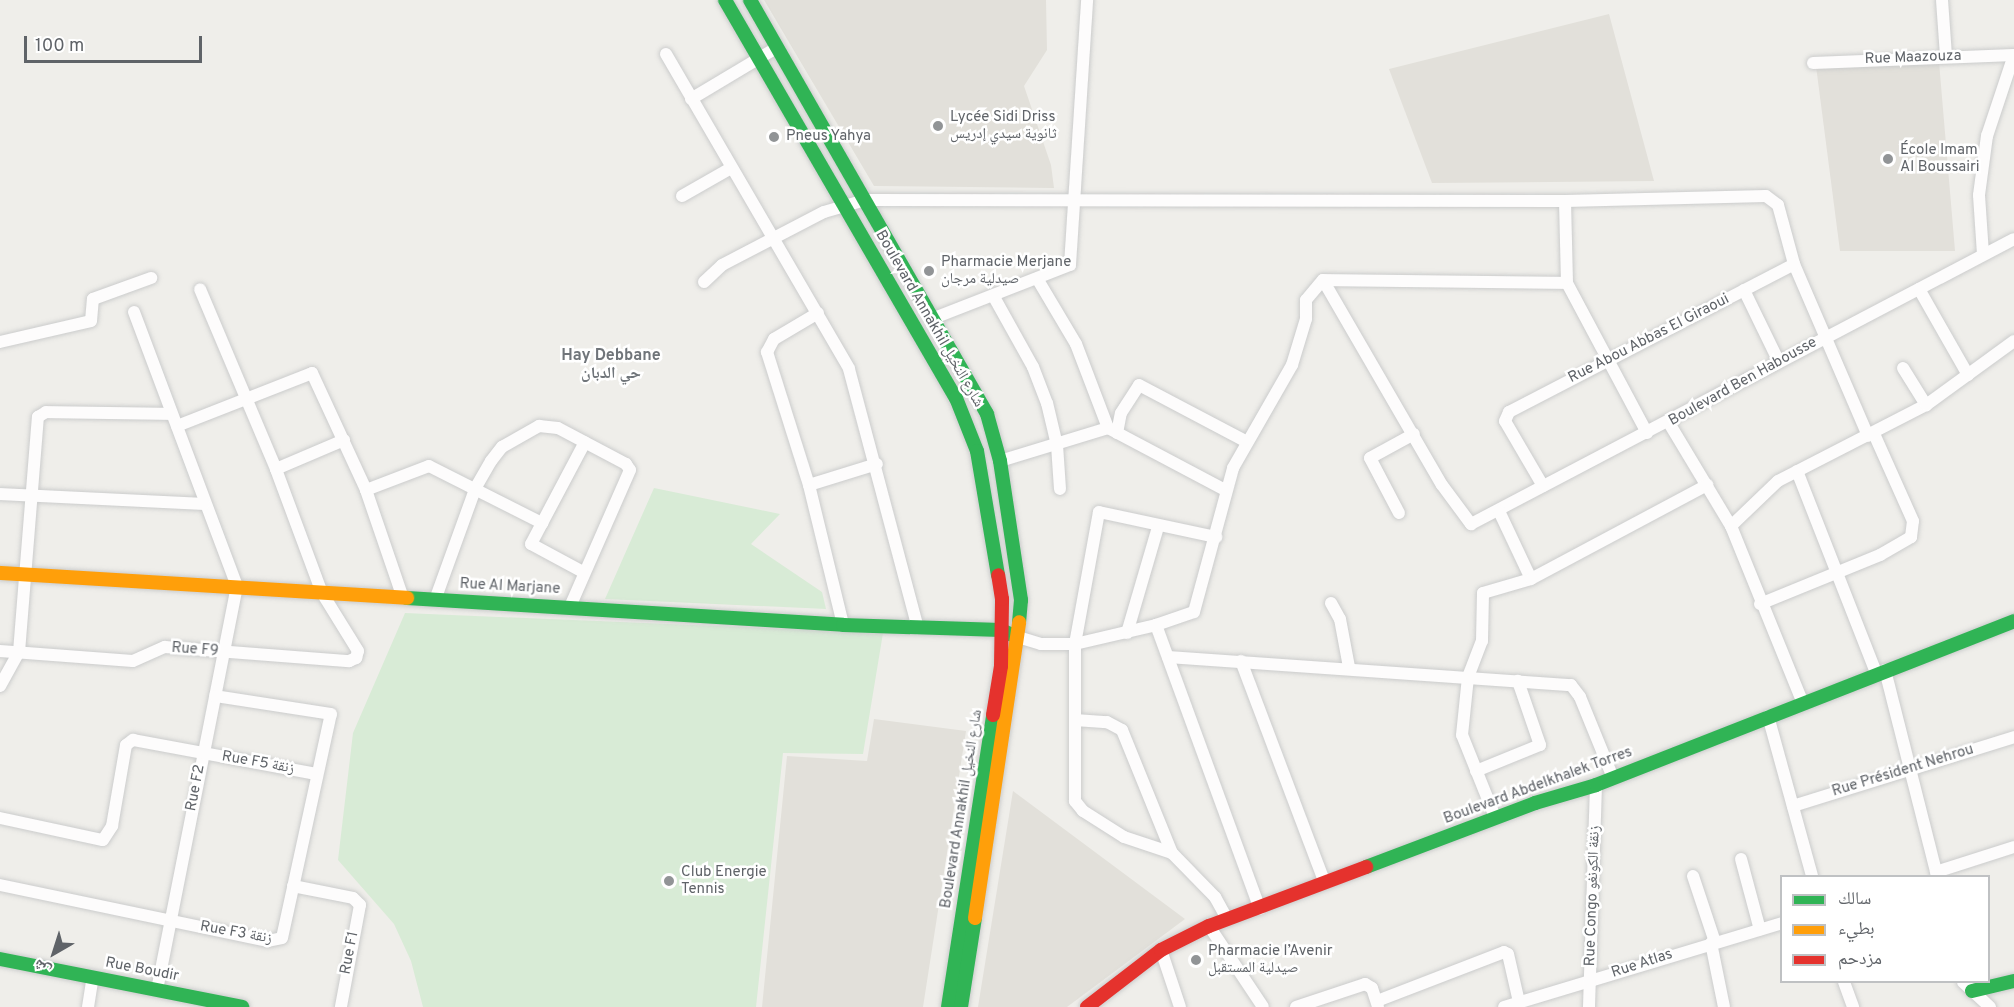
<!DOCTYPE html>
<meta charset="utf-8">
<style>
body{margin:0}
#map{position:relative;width:2014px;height:1007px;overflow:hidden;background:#efeeea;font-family:Overpass,"Noto Naskh Arabic",sans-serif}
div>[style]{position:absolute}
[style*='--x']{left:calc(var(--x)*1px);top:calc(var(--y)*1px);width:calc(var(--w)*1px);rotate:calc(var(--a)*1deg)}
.education>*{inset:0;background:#e2e0da}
.green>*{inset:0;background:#d8ebd6}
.roads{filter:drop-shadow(0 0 2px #cbcccc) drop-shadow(0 0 2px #cbcccc)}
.street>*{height:12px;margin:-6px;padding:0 6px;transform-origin:6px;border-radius:6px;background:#fdfcfc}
.fast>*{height:14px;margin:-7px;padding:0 7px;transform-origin:7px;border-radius:7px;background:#30b455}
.slow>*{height:14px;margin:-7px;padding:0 7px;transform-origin:7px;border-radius:7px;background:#ff9f0a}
.jam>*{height:14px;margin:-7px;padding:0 7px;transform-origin:7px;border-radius:7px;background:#e5322d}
.dots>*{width:16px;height:16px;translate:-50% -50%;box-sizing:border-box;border:3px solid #fff;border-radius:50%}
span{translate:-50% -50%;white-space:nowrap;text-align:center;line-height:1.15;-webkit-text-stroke:5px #fff;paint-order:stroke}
.street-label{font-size:15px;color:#5f6368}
.poi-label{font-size:15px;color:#5f6368}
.left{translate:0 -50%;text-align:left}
.neighbourhood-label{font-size:16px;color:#70757a;font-weight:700}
.legend{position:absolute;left:1780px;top:875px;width:210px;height:108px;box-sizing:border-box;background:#fff;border:2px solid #bfc1c3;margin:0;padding:8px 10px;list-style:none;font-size:18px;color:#5f6368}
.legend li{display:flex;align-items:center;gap:12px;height:30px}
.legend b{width:30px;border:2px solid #bfc1c3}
.north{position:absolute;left:24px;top:923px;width:60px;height:60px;-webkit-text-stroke:4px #fff;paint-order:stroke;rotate:219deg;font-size:16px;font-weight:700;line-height:24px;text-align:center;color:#5f6368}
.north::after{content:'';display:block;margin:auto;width:21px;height:27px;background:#5f6368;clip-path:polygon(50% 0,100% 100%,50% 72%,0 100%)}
.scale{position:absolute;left:24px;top:36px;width:178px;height:27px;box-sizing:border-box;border:3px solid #5f6368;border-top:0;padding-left:8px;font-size:18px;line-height:21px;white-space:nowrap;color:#5f6368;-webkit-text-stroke:4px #fff;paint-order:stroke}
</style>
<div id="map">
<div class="education">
<div style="clip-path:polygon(764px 0,1046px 0,1047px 50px,1024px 86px,1051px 165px,1054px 188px,874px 186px)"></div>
<div style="clip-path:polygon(1609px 14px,1654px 181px,1432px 183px,1389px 69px)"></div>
<div style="clip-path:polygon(1939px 62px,1955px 251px,1840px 251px,1816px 66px)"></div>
<div style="clip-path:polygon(874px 719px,966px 731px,923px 1007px,762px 1007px,787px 756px,867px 761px)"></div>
<div style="clip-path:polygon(1013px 791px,1185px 919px,1067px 1007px,978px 1007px)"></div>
</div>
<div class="green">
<div style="clip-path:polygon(654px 488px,780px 514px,751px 544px,822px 592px,826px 609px,605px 599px)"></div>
<div style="clip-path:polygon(405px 613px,883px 633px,863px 754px,783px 753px,756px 1007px,423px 1007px,411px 961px,394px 924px,338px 860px,353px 733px)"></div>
</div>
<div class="roads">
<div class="street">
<div style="--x:1942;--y:0;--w:56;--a:85.9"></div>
<div style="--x:666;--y:54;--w:364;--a:59.8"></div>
<div style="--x:849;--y:369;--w:268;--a:75.1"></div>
<div style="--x:1813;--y:63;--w:201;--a:-2.3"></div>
<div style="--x:691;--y:99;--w:101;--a:-30.9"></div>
<div style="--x:682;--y:196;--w:56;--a:-29.7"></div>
<div style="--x:1565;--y:201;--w:82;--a:88.6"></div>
<div style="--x:1567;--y:283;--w:170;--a:61.9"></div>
<div style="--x:1983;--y:254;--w:59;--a:-93.9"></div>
<div style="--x:1979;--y:195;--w:60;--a:-82.3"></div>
<div style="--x:1987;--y:136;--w:85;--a:-71.6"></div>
<div style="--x:1038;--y:280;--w:74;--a:59.3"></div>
<div style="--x:1076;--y:344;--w:90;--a:69.1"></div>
<div style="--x:1323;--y:280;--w:237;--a:59.9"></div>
<div style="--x:1442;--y:485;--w:49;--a:53.4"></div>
<div style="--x:1471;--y:524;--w:613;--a:-27.69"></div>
<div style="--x:704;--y:282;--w:25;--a:-43"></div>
<div style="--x:722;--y:265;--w:115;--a:-27.5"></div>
<div style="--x:824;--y:212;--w:43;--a:-16.3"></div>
<div style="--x:865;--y:200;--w:700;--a:0.08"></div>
<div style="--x:1565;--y:201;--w:201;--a:-1.4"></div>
<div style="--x:1766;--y:196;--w:15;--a:37"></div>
<div style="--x:1778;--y:205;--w:61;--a:74.8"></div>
<div style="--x:1794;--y:264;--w:187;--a:66.7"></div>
<div style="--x:1919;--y:289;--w:99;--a:60.3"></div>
<div style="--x:1744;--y:290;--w:80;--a:64.1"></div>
<div style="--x:994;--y:297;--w:80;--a:60.9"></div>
<div style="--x:1033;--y:367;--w:39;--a:69"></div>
<div style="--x:1047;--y:403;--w:43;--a:76.6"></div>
<div style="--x:1057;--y:445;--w:44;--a:86.1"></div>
<div style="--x:134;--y:312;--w:293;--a:69.4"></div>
<div style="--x:237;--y:586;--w:411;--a:101.2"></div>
<div style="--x:818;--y:313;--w:51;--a:149.4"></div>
<div style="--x:774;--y:339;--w:15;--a:118"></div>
<div style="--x:767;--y:352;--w:139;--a:72.5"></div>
<div style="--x:809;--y:485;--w:144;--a:76.3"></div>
<div style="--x:934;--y:318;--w:146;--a:-21.3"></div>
<div style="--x:1070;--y:265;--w:266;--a:-86.3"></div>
<div style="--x:0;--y:342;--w:93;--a:-13"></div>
<div style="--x:91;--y:321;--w:22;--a:-85"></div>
<div style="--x:93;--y:299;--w:62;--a:-19.9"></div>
<div style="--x:1903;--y:368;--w:44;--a:58.1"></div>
<div style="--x:1669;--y:423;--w:120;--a:59"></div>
<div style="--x:1731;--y:526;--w:191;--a:67.9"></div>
<div style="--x:177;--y:426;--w:145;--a:-21.4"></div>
<div style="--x:312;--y:373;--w:129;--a:65.2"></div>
<div style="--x:366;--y:490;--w:114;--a:71.1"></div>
<div style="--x:1117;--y:433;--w:20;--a:-79"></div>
<div style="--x:1121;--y:413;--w:33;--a:-57"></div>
<div style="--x:1139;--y:385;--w:122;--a:27.8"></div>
<div style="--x:1000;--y:461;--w:113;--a:-17"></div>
<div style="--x:1108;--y:428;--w:132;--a:27.9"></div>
<div style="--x:276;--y:469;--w:74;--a:-23.1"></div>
<div style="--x:1797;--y:471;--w:217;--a:68.6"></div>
<div style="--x:809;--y:485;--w:71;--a:-17.2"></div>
<div style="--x:1543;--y:486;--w:75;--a:-120.3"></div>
<div style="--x:1505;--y:421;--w:10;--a:-66"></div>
<div style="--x:1509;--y:412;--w:321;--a:-27.4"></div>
<div style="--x:366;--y:490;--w:67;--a:-20.9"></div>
<div style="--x:429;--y:466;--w:127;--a:26.8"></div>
<div style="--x:0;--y:494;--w:204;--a:2.8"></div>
<div style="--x:1499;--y:511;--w:75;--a:64.8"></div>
<div style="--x:1399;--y:513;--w:62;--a:-117.8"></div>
<div style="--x:1370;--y:458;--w:50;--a:-28.6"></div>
<div style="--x:1731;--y:526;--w:65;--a:-43.8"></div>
<div style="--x:1778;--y:481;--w:166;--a:-27.2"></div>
<div style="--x:1926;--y:405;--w:109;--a:-36"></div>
<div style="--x:583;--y:572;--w:59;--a:-151.7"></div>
<div style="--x:531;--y:544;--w:115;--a:-62.1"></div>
<div style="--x:435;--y:600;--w:120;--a:-70.1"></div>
<div style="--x:476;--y:487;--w:30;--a:-60"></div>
<div style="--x:491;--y:461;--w:18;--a:-52"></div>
<div style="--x:502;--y:447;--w:43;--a:-29.6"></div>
<div style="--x:539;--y:426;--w:19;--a:6"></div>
<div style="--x:558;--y:428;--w:77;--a:27.9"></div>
<div style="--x:626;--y:464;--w:7;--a:56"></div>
<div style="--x:630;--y:470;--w:150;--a:113.7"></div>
<div style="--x:1331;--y:603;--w:18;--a:61"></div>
<div style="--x:1340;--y:619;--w:49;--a:79.4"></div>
<div style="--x:1760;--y:604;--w:130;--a:-22.2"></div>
<div style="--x:1880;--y:555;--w:36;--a:-30"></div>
<div style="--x:1911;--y:537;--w:16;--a:-83"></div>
<div style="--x:1913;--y:521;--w:95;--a:-114.1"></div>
<div style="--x:1156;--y:625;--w:302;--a:69.9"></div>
<div style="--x:1127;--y:633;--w:110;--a:-73.7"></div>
<div style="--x:1018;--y:637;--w:24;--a:17"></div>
<div style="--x:1041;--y:644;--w:34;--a:0"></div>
<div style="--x:1075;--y:644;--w:83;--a:-13.2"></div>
<div style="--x:1156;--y:625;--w:40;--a:-18.9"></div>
<div style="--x:1194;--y:612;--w:149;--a:-74.8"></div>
<div style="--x:1233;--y:468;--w:119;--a:-60.2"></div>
<div style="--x:1292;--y:365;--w:48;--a:-73.1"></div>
<div style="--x:1306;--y:319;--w:19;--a:-90"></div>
<div style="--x:1306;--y:300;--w:26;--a:-50"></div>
<div style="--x:1323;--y:280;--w:244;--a:0.7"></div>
<div style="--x:0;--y:651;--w:133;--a:4.3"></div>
<div style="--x:133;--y:661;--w:35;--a:-24"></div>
<div style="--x:165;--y:647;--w:185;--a:4.4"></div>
<div style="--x:349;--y:661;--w:8;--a:-23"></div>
<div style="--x:356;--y:658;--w:7;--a:-74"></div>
<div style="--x:358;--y:651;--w:68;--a:-121.8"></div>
<div style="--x:322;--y:593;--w:132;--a:-110.4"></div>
<div style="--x:276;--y:469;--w:195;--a:-112.9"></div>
<div style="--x:1168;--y:657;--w:404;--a:4"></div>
<div style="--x:1571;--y:685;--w:15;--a:53"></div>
<div style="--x:1580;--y:697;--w:87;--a:67.8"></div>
<div style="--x:1241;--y:661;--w:237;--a:69.3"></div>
<div style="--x:1885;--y:670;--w:212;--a:75.8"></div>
<div style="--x:0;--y:686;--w:39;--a:-61"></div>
<div style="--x:19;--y:652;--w:236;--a:-85.4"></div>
<div style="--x:38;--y:417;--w:9;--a:-32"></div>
<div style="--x:46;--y:412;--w:125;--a:0.9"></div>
<div style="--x:1768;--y:716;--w:166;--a:74.6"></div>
<div style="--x:1075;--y:720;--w:32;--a:4"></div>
<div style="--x:1107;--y:722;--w:17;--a:28"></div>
<div style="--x:1122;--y:730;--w:133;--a:67.9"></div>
<div style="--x:1172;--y:853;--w:62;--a:45.7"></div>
<div style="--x:1215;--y:897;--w:25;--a:61"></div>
<div style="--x:1476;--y:771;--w:69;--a:-22.1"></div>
<div style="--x:1540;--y:745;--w:68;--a:-109"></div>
<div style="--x:1793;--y:806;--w:232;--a:-17.3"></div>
<div style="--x:1495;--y:817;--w:88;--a:-111.9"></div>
<div style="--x:1462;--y:735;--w:58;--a:-84.1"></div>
<div style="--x:1468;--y:677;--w:39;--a:-69"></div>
<div style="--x:1482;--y:641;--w:48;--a:-88.8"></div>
<div style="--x:1483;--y:593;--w:50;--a:-16.3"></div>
<div style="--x:1531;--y:579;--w:200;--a:-28.1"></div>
<div style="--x:0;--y:818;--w:105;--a:12.1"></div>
<div style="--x:103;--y:840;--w:17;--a:-57"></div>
<div style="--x:112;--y:826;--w:82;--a:-80.2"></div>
<div style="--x:126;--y:745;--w:9;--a:-36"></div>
<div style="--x:133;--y:740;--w:186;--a:10.5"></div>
<div style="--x:1172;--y:853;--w:51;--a:-161.6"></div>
<div style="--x:1124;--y:837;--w:49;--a:-147.6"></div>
<div style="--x:1083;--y:811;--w:13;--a:-129"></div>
<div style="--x:1075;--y:801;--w:157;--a:-90"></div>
<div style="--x:1075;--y:644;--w:134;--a:-79.7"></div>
<div style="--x:1099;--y:512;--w:120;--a:12.1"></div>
<div style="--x:1741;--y:859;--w:73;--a:75"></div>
<div style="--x:1936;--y:872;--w:82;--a:-17.8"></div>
<div style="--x:1693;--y:876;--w:70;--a:71.6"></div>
<div style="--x:0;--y:885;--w:274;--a:11.8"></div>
<div style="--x:268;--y:941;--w:14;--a:-12"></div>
<div style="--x:282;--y:938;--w:229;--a:-77.7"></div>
<div style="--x:331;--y:714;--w:117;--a:-171.2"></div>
<div style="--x:293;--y:886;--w:61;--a:11.3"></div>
<div style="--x:353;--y:898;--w:10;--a:45"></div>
<div style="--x:360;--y:905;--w:104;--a:100.6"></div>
<div style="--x:1209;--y:926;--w:97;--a:56.3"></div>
<div style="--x:1711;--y:943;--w:65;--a:78.5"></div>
<div style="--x:1161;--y:950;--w:60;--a:71.6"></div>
<div style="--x:1844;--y:982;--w:27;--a:70"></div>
<div style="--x:1963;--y:982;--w:37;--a:43"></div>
<div style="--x:1377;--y:1001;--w:136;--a:-21.1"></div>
<div style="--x:1504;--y:952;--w:4;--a:27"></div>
<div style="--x:1508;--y:954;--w:49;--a:77.1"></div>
<div style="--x:88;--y:1007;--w:30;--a:-81"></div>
<div style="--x:1296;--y:1007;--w:73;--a:-18.4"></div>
<div style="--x:1365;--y:984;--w:8;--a:30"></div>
<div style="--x:1372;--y:988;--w:19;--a:72"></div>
<div style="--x:1504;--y:1007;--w:290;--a:-16.8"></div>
<div style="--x:1589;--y:1007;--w:222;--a:-88.2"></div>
</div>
<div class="fast">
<div style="--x:725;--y:0;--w:460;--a:59.9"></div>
<div style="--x:956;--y:398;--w:57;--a:68.4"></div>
<div style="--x:977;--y:451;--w:126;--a:80.4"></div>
<div style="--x:750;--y:0;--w:477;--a:60.2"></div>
<div style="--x:987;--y:414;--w:49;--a:74.5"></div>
<div style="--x:1000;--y:461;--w:141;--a:81.4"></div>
<div style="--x:1021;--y:600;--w:22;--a:95"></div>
<div style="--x:407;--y:598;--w:437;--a:3.5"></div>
<div style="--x:843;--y:625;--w:158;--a:1.8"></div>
<div style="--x:1001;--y:630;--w:12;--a:24"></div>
<div style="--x:1366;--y:867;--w:181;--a:-20.7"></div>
<div style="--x:1535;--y:803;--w:64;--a:-16.4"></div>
<div style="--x:1596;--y:785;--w:449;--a:-21.4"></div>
<div style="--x:0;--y:959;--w:247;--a:11.2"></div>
<div style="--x:1972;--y:991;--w:43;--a:-13.4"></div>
<div style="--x:948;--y:1007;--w:295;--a:-81.2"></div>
<div style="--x:961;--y:1007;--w:90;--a:-81.1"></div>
</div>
<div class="slow">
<div style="--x:0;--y:573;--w:408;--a:3.5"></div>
<div style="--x:975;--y:918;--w:299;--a:-81.5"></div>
</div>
<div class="jam">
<div style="--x:993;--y:715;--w:50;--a:-80.7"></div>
<div style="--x:1001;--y:666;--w:67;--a:-89.1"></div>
<div style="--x:1002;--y:599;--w:24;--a:-99"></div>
<div style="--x:1087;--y:1007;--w:93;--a:-37.6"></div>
<div style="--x:1161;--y:950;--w:54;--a:-26.6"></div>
<div style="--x:1209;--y:926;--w:168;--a:-20.6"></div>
</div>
</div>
<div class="dots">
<div style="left:938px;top:126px;background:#919496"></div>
<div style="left:774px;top:137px;background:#919496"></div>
<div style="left:1888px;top:159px;background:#919496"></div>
<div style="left:929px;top:271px;background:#919496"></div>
<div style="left:669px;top:881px;background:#919496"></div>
<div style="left:1196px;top:960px;background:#919496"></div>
</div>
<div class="street-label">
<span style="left:1913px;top:58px;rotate:-2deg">Rue Maazouza</span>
<span style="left:929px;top:319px;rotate:60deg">Boulevard Annakhil شارع النخيل</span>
<span style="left:1649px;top:339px;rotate:-27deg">Rue Abou Abbas El Giraoui</span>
<span style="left:1743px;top:382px;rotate:-29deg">Boulevard Ben Habousse</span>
<span style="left:510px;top:587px;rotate:3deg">Rue Al Marjane</span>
<span style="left:195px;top:650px;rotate:4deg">Rue F9</span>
<span style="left:258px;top:763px;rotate:10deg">Rue F5 زنقة</span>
<span style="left:1903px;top:771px;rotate:-17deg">Rue Président Nehrou</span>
<span style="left:1538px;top:786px;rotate:-20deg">Boulevard Abdelkhalek Torres</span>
<span style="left:196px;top:788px;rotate:-79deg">Rue F2</span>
<span style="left:962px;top:809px;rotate:-81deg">Boulevard Annakhil شارع النخيل</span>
<span style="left:1593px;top:896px;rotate:-88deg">Rue Congo زنقة الكونغو</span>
<span style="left:236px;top:933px;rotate:10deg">Rue F3 زنقة</span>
<span style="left:350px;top:953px;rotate:-79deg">Rue F1</span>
<span style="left:1642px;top:964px;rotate:-18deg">Rue Atlas</span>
<span style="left:142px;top:970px;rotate:11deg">Rue Boudir</span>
</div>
<div class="poi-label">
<span class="left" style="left:950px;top:126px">Lycée Sidi Driss<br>ثانوية سيدي إدريس</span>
<span class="left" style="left:786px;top:137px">Pneus Yahya</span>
<span class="left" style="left:1900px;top:159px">École Imam<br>Al Boussairi</span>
<span class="left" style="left:941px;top:271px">Pharmacie Merjane<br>صيدلية مرجان</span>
<span class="left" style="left:681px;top:881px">Club Energie<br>Tennis</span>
<span class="left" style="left:1208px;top:960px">Pharmacie l’Avenir<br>صيدلية المستقبل</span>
</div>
<div class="neighbourhood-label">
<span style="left:611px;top:365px">Hay Debbane<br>حي الدبان</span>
</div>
<ul class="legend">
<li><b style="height:8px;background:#30b455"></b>سالك</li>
<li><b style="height:8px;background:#ff9f0a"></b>بطيء</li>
<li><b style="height:8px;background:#e5322d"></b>مزدحم</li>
</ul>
<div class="north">ش</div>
<div class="scale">100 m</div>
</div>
